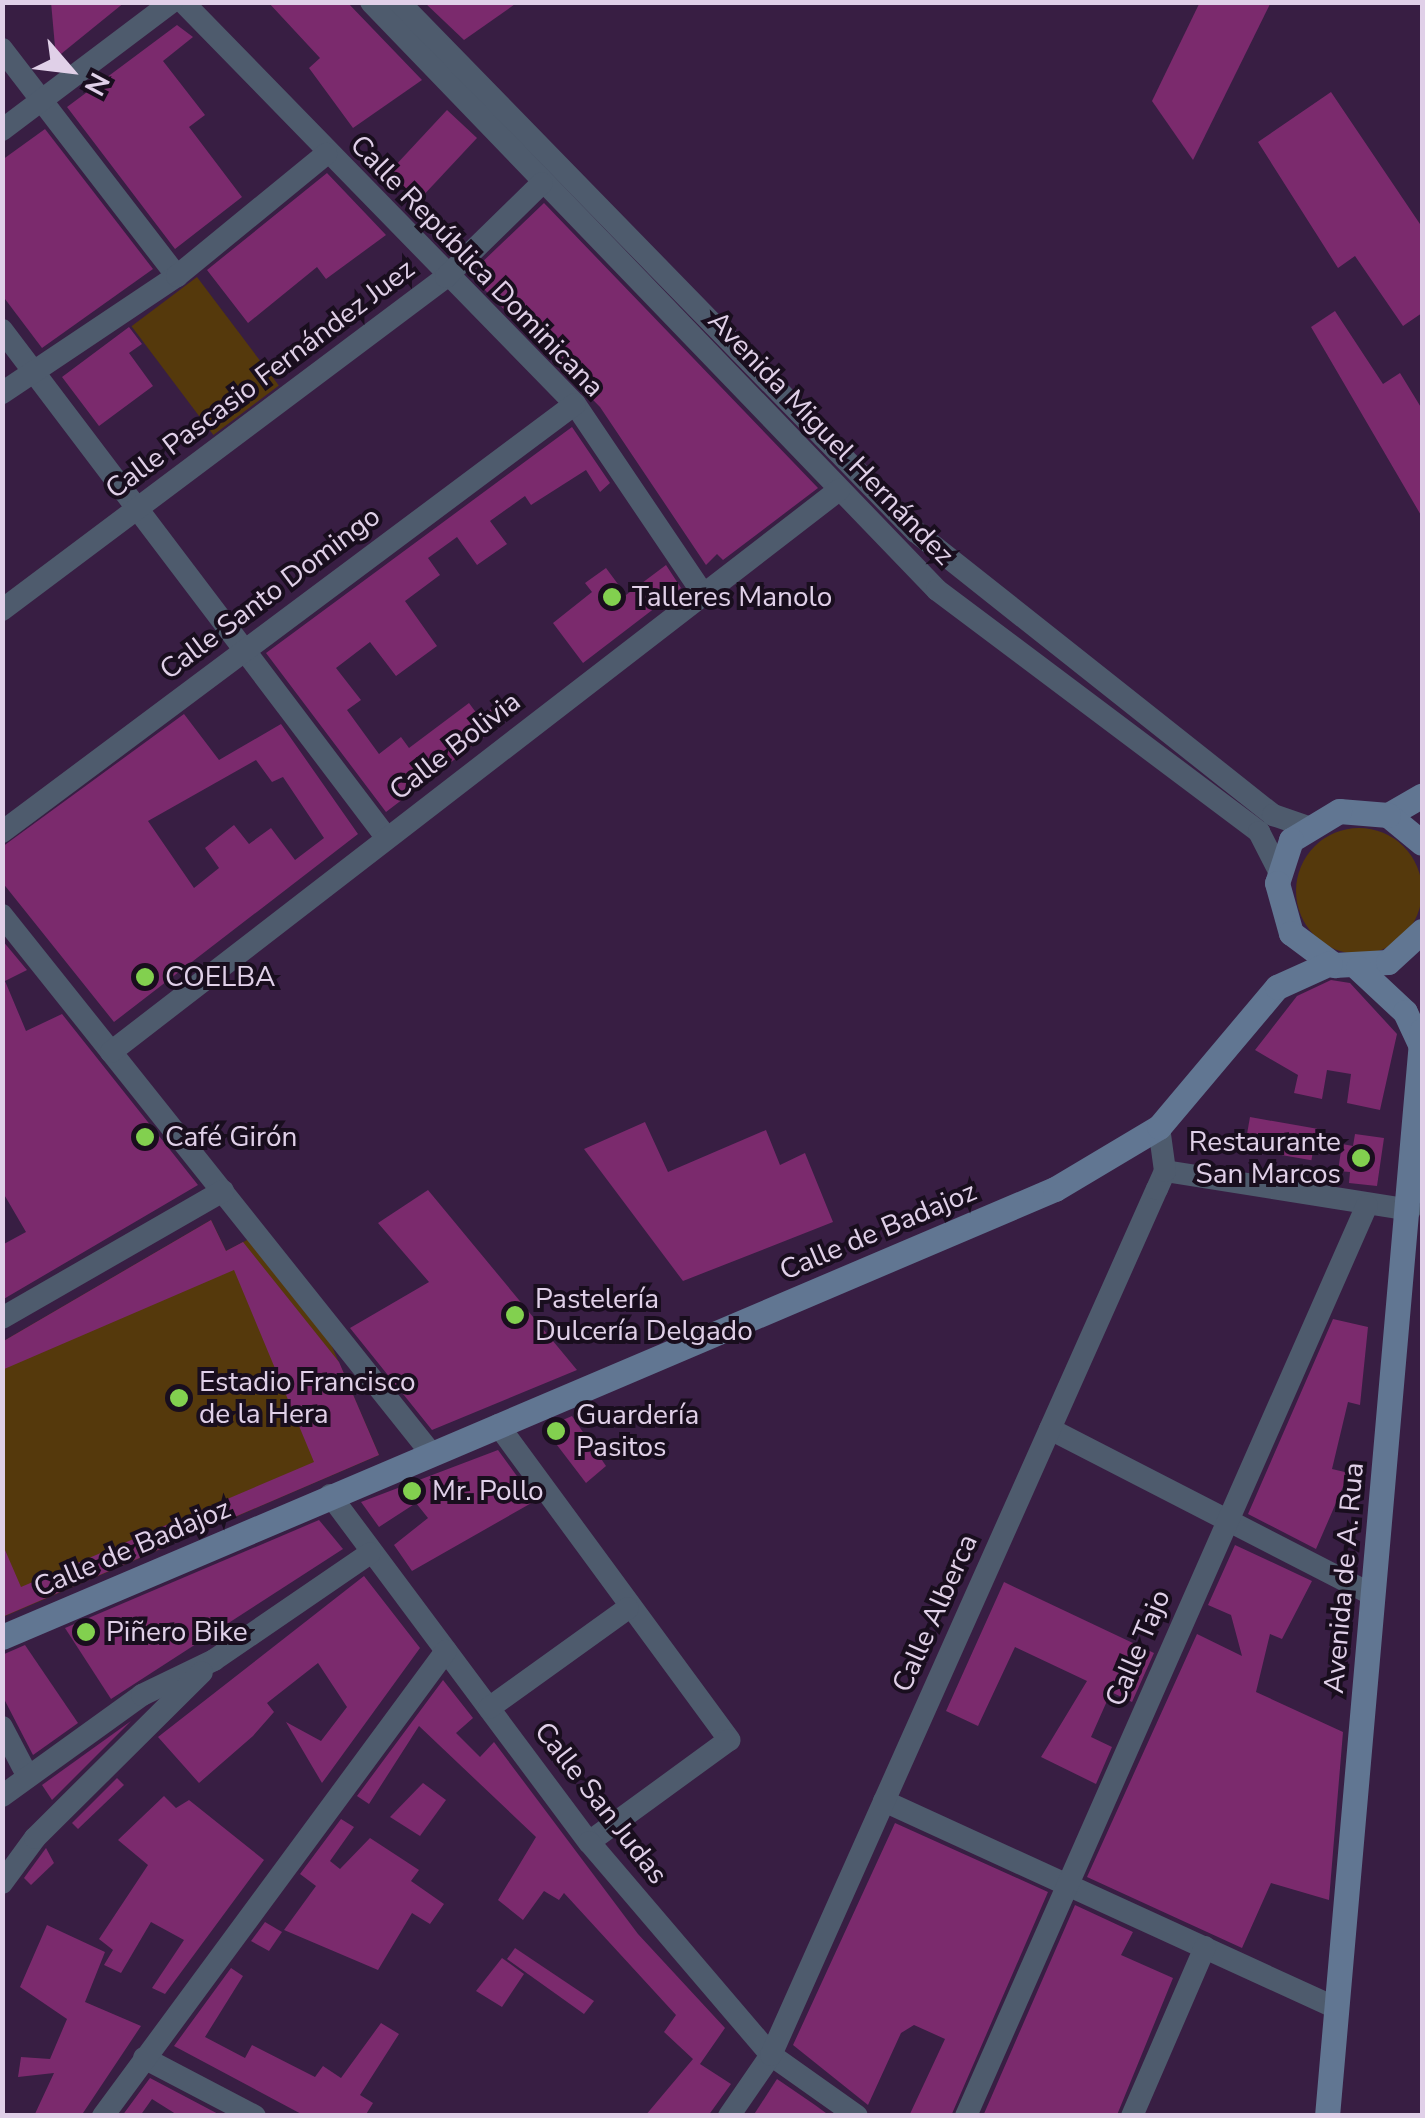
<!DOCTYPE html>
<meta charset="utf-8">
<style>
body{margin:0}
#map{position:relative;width:1425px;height:2118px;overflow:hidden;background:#381e43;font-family:"Nunito Sans",sans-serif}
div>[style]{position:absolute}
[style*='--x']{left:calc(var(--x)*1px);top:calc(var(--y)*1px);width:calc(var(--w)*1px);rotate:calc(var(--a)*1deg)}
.green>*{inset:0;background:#55390c;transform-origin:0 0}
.round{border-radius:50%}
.building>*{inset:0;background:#7b2a6d;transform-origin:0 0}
.street>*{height:22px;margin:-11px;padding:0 11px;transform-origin:11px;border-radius:11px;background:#4e5b6d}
.secondary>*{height:25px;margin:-12.5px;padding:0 12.5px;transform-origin:12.5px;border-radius:12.5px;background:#617692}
.dots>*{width:28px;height:28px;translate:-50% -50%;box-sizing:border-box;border:5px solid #190e1e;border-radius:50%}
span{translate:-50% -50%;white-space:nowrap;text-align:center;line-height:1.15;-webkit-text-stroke:8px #190e1e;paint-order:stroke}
.street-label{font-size:28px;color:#e0d0e8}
.poi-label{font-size:28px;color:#e0d0e8}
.left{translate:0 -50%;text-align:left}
.right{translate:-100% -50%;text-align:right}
.frame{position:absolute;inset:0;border:5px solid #e0d0e8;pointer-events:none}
.north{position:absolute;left:20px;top:20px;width:100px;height:100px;-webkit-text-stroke:8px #190e1e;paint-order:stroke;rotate:118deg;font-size:28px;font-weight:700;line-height:40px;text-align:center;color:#e0d0e8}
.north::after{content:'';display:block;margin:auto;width:35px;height:45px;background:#e0d0e8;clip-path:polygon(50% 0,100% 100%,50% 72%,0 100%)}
</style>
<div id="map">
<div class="green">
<div style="left:197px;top:277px;width:136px;height:82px;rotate:53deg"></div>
<div class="round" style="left:1296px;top:828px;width:126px;height:126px"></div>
<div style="clip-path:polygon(211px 1220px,226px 1251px,249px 1239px,330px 1342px,379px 1455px,3px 1617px,2px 1342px)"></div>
</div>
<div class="building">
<div style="clip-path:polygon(51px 2px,125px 2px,56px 58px)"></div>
<div style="clip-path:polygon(268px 2px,347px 2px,422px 80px,353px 128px,309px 68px,320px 58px)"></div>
<div style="clip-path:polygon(424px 2px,518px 2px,464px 40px)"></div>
<div style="clip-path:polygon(1200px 2px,1271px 2px,1193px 160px,1152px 101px)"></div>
<div style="clip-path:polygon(177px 25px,193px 37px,163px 61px,205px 115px,189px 127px,242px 197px,175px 249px,67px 107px)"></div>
<div style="clip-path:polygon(1331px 92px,1422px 227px,1422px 313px,1403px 326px,1355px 256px,1338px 268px,1258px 142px)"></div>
<div style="left:447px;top:110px;width:41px;height:87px;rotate:43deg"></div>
<div style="clip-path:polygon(45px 129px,153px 269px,42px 348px,2px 295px,2px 160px)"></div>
<div style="clip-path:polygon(327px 173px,386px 235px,326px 279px,317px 267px,248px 323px,207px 270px)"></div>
<div style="clip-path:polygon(544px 203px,818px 488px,723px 560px,717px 554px,706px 565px,600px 407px,478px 283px,486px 276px,477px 267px)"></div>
<div style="clip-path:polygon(1335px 311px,1383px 384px,1400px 373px,1422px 409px,1422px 517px,1311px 327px)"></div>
<div style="clip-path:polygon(129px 327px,142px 344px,129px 353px,153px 386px,99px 426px,62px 377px)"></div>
<div style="clip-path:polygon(572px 427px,610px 483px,600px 492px,586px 470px,531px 505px,525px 496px,490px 521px,507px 544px,477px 565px,457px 537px,428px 558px,440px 575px,405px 601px,437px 646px,396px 676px,370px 642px,336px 668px,361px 700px,347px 710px,379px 754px,401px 737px,409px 748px,469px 703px,480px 718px,507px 697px,518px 711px,386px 812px,266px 653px)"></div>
<div style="clip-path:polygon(666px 565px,681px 588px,583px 663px,553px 623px,592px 592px,585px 583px,606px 568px,626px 595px)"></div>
<div style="clip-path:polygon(evenodd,184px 714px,219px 760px,281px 724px,358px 834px,114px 1022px,2px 882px,2px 847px,184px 714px,256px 760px,272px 782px,283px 777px,324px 838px,295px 860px,271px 828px,249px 844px,234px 825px,205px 848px,219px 868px,194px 888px,148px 821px,256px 760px)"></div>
<div style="clip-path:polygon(2px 940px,27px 970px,5px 981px,26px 1031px,62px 1014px,198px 1185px,2px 1300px,2px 1245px,26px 1232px,2px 1191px)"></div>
<div style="clip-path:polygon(1331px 980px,1350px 983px,1397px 1034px,1380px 1110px,1347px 1103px,1351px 1074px,1327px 1070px,1322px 1099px,1294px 1093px,1298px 1075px,1255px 1050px,1297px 996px)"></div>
<div style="left:1250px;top:1117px;width:68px;height:32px;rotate:10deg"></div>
<div style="clip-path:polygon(645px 1122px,668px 1172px,766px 1130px,780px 1165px,805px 1153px,833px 1222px,683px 1281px,584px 1149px)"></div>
<div style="clip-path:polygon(1355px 1134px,1384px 1138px,1377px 1186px,1349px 1183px,1350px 1172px,1338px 1171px,1342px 1144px,1353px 1146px)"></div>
<div style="clip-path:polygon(428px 1190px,577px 1370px,432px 1430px,350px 1328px,429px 1282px,378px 1223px)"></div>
<div style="clip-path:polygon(211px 1220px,226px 1251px,243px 1242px,339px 1362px,379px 1455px,2px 1617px,2px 1543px,21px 1587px,314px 1462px,234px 1270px,2px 1370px,2px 1342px)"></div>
<div style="clip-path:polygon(1333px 1319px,1368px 1327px,1360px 1405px,1348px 1402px,1332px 1469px,1349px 1473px,1316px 1549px,1248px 1514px)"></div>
<div style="clip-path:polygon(572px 1416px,606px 1466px,586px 1483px,544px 1428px)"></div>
<div style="clip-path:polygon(498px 1450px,535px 1501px,412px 1571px,394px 1545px,428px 1518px,416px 1503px,379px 1527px,361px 1502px)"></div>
<div style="clip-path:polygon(319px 1520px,343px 1549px,111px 1699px,65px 1628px)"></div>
<div style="clip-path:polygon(1235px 1545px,1312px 1581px,1282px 1639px,1270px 1634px,1256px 1692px,1343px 1732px,1329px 1900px,1271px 1883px,1242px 1948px,1087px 1877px,1197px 1634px,1242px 1656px,1231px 1615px,1208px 1605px)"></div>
<div style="clip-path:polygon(364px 1576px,420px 1648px,322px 1783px,286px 1722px,321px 1741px,347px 1707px,318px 1663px,267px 1703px,274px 1712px,253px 1736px,199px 1783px,158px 1737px)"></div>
<div style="clip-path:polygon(1004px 1582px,1154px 1653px,1132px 1702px,1111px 1692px,1091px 1737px,1112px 1747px,1096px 1784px,1041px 1757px,1087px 1681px,1015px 1647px,978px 1726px,946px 1711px)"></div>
<div style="clip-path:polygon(25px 1645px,78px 1723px,33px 1755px,2px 1695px,2px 1655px)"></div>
<div style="clip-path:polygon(443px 1680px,473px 1718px,456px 1733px,480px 1757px,494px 1742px,638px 1934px,725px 2028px,700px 2064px,731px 2084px,708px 2116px,645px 2116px,693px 2059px,664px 2032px,676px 2015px,564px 1893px,559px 1900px,544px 1891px,523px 1920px,498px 1900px,536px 1837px,419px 1726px,369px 1804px,357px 1796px)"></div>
<div style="clip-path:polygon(131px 1721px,52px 1800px,42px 1785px)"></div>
<div style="clip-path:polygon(117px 1778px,124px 1785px,78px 1829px,72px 1823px)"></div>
<div style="clip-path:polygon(423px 1783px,446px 1800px,420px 1836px,390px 1817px)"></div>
<div style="clip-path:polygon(164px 1796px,176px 1808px,189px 1800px,264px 1860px,165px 1994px,152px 1988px,184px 1940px,151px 1922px,121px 1973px,104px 1965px,113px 1950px,99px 1939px,148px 1865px,118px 1840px)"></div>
<div style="clip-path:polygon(341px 1819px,354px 1827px,330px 1861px,340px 1869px,370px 1838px,419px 1870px,411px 1881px,444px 1904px,430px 1924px,412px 1913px,378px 1970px,284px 1930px,316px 1886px,300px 1874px)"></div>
<div style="clip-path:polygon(895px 1823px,1048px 1892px,951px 2116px,909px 2116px,945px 2039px,914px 2025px,901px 2033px,868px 2105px,793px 2045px)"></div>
<div style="clip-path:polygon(46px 1848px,54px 1863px,31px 1885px,24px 1878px)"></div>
<div style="clip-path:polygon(1075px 1905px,1133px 1932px,1121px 1955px,1173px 1978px,1117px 2115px,983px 2116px)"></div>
<div style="clip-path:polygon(265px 1922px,282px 1932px,269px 1951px,251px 1941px)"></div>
<div style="clip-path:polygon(47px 1925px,105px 1952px,85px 2002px,141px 2026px,81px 2116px,34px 2116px,54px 2073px,18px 2077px,21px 2057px,50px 2059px,67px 2019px,20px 1987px)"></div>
<div style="clip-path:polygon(515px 1948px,594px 2001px,584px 2014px,507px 1959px)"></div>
<div style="clip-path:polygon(502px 1958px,524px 1974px,502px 2007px,476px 1991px)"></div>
<div style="clip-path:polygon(231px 1968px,243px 1976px,205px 2037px,245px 2058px,252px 2045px,315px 2077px,323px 2066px,341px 2078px,381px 2023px,399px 2034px,360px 2095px,373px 2103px,365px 2116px,305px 2116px,174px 2046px)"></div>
<div style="clip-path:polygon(150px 2078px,222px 2116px,179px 2116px,152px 2099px,140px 2116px,122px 2116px)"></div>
<div style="clip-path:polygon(777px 2079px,815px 2105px,830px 2116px,753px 2116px)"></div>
</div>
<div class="street">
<div style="--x:183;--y:2;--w:561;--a:45.72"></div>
<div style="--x:575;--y:404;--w:227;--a:56"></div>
<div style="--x:371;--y:2;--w:816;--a:46.09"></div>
<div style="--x:937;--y:590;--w:403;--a:36.9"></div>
<div style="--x:1259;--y:832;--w:46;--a:62.9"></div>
<div style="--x:399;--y:2;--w:740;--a:45.71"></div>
<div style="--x:916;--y:532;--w:456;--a:38.4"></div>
<div style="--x:1273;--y:815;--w:36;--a:19"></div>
<div style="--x:2;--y:49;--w:287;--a:52.4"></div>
<div style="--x:2;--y:130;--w:213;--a:-37"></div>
<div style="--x:2;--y:330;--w:636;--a:52.86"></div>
<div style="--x:2;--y:393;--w:211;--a:-33.8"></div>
<div style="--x:177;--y:276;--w:193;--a:-39.3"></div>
<div style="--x:2;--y:610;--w:555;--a:-36.87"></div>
<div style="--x:446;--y:277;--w:134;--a:-44.4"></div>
<div style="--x:2;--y:832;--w:715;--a:-36.76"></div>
<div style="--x:2;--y:915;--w:687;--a:51.44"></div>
<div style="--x:111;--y:1052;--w:920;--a:-37.67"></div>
<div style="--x:1165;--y:1171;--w:248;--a:9"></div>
<div style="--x:2;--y:1318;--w:255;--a:-29.9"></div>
<div style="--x:498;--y:1425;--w:391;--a:53.7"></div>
<div style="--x:729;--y:1740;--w:173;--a:143.9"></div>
<div style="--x:1050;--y:1429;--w:363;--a:27.2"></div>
<div style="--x:330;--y:1495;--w:433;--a:53.3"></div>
<div style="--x:589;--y:1842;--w:280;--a:49.5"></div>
<div style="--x:771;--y:2055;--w:105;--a:35.3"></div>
<div style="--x:489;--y:1708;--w:171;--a:-35.7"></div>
<div style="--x:2;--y:1727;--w:56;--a:62.5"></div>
<div style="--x:2;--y:1796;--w:173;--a:-35.8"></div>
<div style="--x:142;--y:1695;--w:80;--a:-25.9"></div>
<div style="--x:214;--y:1660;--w:189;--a:-34.4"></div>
<div style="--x:884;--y:1801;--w:498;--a:24.6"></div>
<div style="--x:2;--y:1883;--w:56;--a:-53.7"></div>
<div style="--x:35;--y:1838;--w:235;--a:-44.8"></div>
<div style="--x:144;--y:2058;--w:125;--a:27.6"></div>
<div style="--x:103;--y:2116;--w:578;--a:-53.59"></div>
<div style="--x:729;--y:2116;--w:74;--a:-55.5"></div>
<div style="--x:771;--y:2055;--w:948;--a:-65.98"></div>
<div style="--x:1157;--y:1189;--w:20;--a:-66"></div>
<div style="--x:1165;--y:1171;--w:44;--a:-97.8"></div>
<div style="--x:966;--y:2116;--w:995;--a:-66.24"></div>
<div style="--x:1132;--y:2116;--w:184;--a:-66.6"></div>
</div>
<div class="secondary">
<div style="--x:1388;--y:815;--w:39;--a:-30"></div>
<div style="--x:1422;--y:843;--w:44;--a:-140.5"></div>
<div style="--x:1388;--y:815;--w:49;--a:-175.3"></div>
<div style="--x:1339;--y:811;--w:56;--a:148.9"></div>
<div style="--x:1291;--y:840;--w:45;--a:108"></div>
<div style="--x:1277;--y:883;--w:52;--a:74.4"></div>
<div style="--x:1291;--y:933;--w:54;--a:36.7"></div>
<div style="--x:1334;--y:965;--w:54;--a:-3.2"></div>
<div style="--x:1388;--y:962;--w:46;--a:-42.4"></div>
<div style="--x:1358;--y:968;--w:64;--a:43.1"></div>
<div style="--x:1405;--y:1012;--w:38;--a:65"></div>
<div style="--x:2;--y:1637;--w:1144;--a:-23.05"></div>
<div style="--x:1055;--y:1189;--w:121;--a:-30.8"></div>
<div style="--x:1159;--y:1127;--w:183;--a:-49.9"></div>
<div style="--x:1277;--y:987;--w:58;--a:-24.4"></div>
<div style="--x:1327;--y:2116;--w:1090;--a:-85"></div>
</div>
<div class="dots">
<div style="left:612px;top:597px;background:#82d04f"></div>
<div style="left:145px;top:977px;background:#82d04f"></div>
<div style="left:145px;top:1137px;background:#82d04f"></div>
<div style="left:1361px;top:1158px;background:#82d04f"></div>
<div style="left:515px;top:1315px;background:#82d04f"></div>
<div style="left:179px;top:1398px;background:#82d04f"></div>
<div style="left:556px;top:1431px;background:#82d04f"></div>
<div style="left:412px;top:1491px;background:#82d04f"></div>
<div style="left:86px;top:1632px;background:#82d04f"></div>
</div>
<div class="street-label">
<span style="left:477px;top:266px;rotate:46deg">Calle República Dominicana</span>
<span style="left:260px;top:379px;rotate:-37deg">Calle Pascasio Fernández Juez</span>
<span style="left:831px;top:438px;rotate:46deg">Avenida Miguel Hernández</span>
<span style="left:270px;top:593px;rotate:-37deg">Calle Santo Domingo</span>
<span style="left:455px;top:746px;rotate:-38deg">Calle Bolivia</span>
<span style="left:878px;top:1231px;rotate:-23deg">Calle de Badajoz</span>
<span style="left:132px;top:1548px;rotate:-23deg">Calle de Badajoz</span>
<span style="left:1344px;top:1578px;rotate:-85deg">Avenida de A. Rua</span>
<span style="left:935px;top:1613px;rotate:-66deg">Calle Alberca</span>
<span style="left:1138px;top:1648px;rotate:-67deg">Calle Tajo</span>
<span style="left:601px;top:1803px;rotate:52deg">Calle San Judas</span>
</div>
<div class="poi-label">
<span class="left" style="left:632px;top:597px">Talleres Manolo</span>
<span class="left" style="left:165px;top:977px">COELBA</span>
<span class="left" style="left:165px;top:1137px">Café Girón</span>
<span class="right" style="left:1341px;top:1158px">Restaurante<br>San Marcos</span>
<span class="left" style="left:535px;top:1315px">Pastelería<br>Dulcería Delgado</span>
<span class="left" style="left:199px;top:1398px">Estadio Francisco<br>de la Hera</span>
<span class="left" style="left:576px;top:1431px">Guardería<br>Pasitos</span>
<span class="left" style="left:432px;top:1491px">Mr. Pollo</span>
<span class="left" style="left:106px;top:1632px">Piñero Bike</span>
</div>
<div class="frame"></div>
<div class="north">N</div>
</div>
